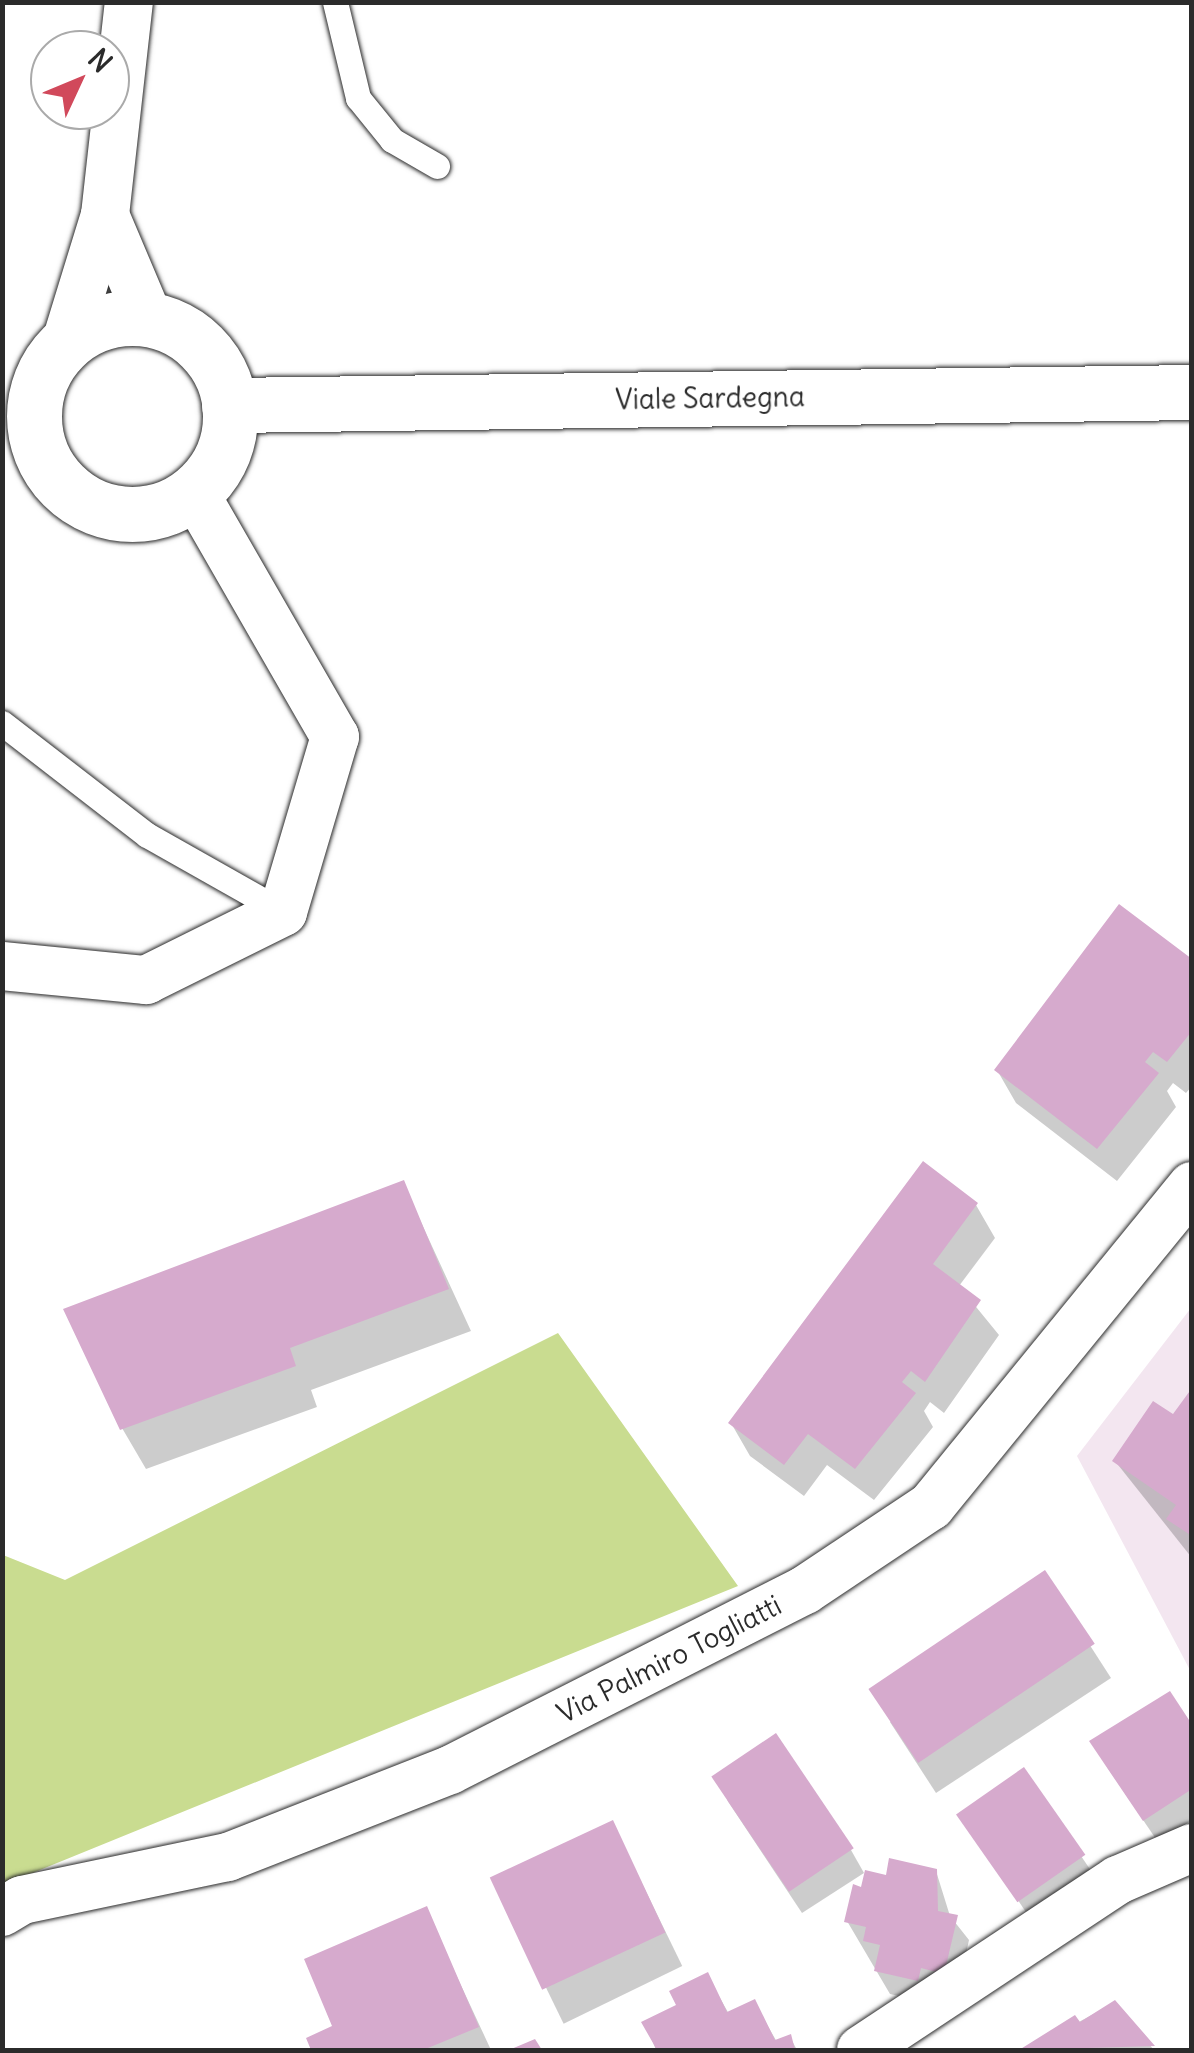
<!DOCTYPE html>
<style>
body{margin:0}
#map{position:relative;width:1194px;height:2053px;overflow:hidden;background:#fff;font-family:Delius,sans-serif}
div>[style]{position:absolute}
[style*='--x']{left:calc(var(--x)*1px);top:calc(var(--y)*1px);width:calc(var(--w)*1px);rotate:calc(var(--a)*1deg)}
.built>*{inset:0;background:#f3e6f0}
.green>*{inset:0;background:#c9dc90}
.shadow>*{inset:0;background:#0003;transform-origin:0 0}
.building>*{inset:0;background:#d6aacd;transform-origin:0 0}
.roads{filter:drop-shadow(0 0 2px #2b2b2b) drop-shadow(0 0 2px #2b2b2b)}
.service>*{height:25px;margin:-12.5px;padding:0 12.5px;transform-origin:12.5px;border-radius:12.5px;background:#fff}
.minor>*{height:48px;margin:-24px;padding:0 24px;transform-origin:24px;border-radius:24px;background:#fff}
.tertiary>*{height:55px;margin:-27.5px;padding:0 27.5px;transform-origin:27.5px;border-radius:27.5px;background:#fff}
.tertiary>.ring{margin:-27.5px;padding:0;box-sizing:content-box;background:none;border:55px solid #fff;border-radius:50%}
span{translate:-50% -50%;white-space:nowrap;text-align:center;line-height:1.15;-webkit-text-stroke:10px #fff;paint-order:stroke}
.street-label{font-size:28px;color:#2b2b2b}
.frame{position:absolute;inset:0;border:5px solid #2b2b2b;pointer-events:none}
.north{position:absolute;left:30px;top:30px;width:100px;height:100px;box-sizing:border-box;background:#fff;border:2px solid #aaa;border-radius:50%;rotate:46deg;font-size:28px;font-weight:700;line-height:40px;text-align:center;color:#2b2b2b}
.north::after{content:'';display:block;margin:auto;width:35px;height:45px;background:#d1495b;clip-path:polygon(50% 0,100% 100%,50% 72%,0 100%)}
</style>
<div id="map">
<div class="built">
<div style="clip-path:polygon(1191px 1308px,1191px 1672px,1077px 1456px)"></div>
</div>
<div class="green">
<div style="clip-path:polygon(558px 1333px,738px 1586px,3px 1885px,3px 1555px,65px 1580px)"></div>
</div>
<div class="shadow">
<div style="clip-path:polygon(1192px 962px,1192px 1086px,1186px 1093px,1173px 1083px,1167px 1091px,1176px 1107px,1117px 1181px,1016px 1103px,997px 1070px)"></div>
<div style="clip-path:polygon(403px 1183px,471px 1331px,311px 1390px,317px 1407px,146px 1469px,122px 1428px)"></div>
<div style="clip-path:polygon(976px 1205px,995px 1238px,959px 1286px,999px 1335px,944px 1413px,930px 1402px,924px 1411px,933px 1427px,874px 1500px,827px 1465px,804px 1496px,750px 1456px,731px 1423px)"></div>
<div style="clip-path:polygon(1174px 1418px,1192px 1537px,1192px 1558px,1115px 1461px)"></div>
<div style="clip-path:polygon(1044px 1574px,1111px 1678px,936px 1793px,890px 1722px)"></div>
<div style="clip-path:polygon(1169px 1694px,1192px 1728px,1192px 1820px,1158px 1842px,1105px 1764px)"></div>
<div style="left:1023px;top:1770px;width:131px;height:77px;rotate:56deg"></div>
<div style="clip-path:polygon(727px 1800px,851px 1850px,864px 1873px,802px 1913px)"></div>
<div style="left:613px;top:1824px;width:158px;height:132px;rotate:64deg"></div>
<div style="clip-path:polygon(936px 1871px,950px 1916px,969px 1940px,957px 1995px,930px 2003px,890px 1994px,847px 1921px,863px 1890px)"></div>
<div style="clip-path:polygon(426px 1910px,491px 2050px,314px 2050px,309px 2039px,335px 2028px)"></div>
<div style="clip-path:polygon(707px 1975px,729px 2014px,754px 2002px,777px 2042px,790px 2037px,797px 2050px,656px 2050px,645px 2023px,679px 2006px)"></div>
<div style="clip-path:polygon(1114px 2003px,1154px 2050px,1027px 2050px)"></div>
</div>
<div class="building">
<div style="clip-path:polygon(1119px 904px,1192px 959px,1192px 1031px,1167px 1062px,1153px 1052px,1145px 1062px,1159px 1073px,1097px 1149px,994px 1070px)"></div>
<div style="clip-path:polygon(923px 1161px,978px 1203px,933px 1264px,981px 1300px,925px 1382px,911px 1371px,902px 1382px,916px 1393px,855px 1469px,808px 1434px,784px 1465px,728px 1423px)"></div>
<div style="clip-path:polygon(404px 1180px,449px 1289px,290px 1348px,296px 1366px,120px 1430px,63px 1309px)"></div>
<div style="clip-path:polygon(1192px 1388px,1192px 1536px,1166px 1519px,1176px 1505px,1112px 1461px,1153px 1401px,1173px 1414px)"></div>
<div style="left:1045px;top:1570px;width:89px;height:213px;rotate:56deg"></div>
<div style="clip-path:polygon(1170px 1691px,1191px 1723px,1192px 1789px,1143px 1821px,1089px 1741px)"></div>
<div style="left:776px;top:1733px;width:139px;height:78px;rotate:56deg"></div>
<div style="left:1024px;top:1767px;width:107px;height:83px;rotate:55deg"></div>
<div style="left:613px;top:1820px;width:124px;height:136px;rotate:65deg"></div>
<div style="clip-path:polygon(889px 1858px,937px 1869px,938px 1911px,958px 1915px,944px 1974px,921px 1968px,918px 1981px,874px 1971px,880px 1945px,863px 1941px,866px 1927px,844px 1922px,853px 1884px,861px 1887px,865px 1870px,886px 1875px)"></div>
<div style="clip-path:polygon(427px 1906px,479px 2027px,423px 2050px,311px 2050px,306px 2038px,332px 2026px,304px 1959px)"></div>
<div style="clip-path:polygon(708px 1972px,727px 2012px,755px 1999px,775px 2040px,791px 2034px,795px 2050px,657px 2050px,641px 2022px,676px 2005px,669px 1991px)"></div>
<div style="clip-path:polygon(1115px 2000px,1155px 2046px,1019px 2050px,1075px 2015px,1080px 2022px)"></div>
<div style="clip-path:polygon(535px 2039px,542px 2050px,509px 2050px)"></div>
</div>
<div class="roads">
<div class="service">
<div style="--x:335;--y:2;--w:99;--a:76.5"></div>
<div style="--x:358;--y:98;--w:54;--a:51"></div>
<div style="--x:392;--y:140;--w:52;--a:30"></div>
<div style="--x:2;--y:723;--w:183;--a:37.7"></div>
<div style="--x:147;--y:835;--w:156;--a:29.5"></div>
</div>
<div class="minor">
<div style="--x:105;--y:215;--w:113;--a:67.1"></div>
<div style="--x:65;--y:345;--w:136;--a:-72.9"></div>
<div style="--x:105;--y:215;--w:214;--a:-83.6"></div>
<div style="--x:2;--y:966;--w:145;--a:5.6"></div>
<div style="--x:146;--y:980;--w:153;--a:-26.4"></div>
<div style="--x:283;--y:912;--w:183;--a:-73.5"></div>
<div style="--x:335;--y:737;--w:283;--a:-119.9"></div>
<div style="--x:2;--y:1912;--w:23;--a:-31"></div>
<div style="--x:22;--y:1900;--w:210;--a:-11.8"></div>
<div style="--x:228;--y:1857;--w:238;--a:-21.4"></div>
<div style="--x:450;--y:1770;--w:398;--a:-26.9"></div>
<div style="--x:805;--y:1590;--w:151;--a:-33.7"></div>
<div style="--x:931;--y:1506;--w:413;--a:-50.8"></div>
<div style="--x:861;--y:2050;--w:308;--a:-33.5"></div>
<div style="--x:1118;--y:1880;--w:81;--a:-23.4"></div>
</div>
<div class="tertiary">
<div class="ring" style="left:34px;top:318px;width:141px;height:141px"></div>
<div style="--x:229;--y:405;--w:963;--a:-0.77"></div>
</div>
</div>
<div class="street-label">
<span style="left:710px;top:398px;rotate:-1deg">Viale Sardegna</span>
<span style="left:669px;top:1659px;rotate:-27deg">Via Palmiro Togliatti</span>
</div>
<div class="frame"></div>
<div class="north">N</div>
</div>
